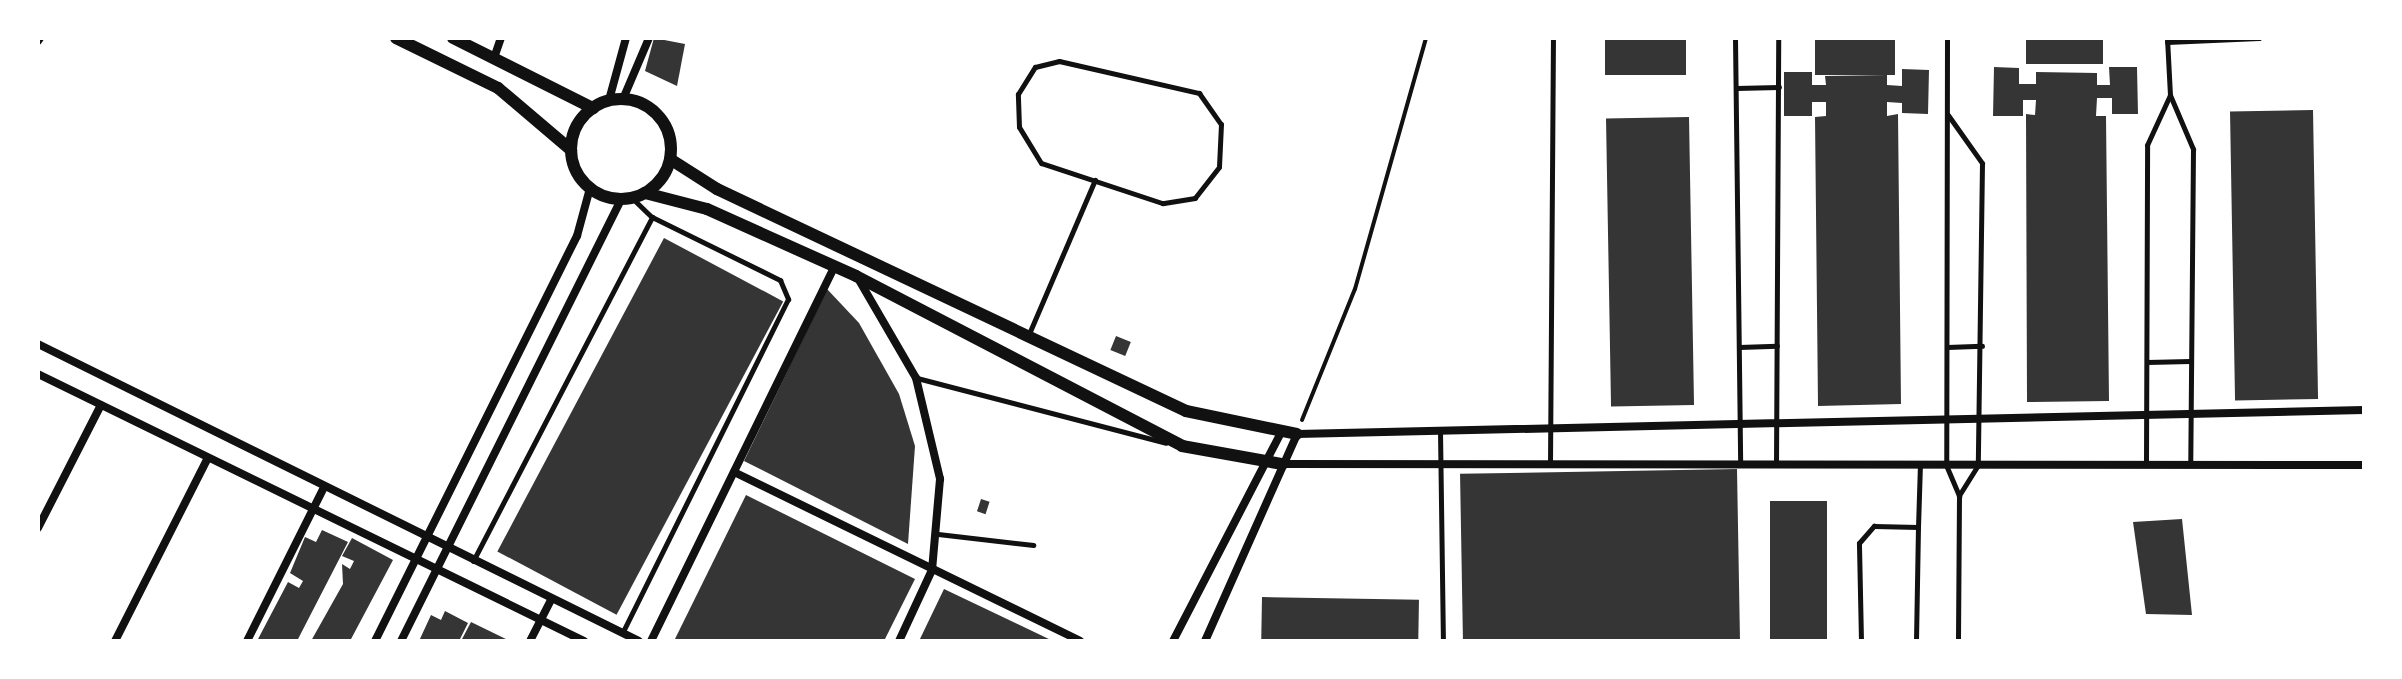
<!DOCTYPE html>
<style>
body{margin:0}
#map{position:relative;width:2402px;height:679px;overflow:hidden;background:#fff;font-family:"PT Sans",sans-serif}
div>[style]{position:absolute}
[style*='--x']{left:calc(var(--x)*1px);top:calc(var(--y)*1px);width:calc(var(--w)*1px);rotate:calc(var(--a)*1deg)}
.building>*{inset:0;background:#353535;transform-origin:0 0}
.path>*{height:4px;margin:-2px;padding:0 2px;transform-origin:2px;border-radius:2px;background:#111}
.service>*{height:5px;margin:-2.5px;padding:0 2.5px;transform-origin:2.5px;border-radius:2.5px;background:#111}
.minor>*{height:8px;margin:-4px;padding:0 4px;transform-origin:4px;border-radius:4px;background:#111}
.tertiary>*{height:12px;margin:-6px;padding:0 6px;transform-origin:6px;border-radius:6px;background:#111}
.tertiary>.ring{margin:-6px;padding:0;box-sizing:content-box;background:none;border:12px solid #111;border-radius:50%}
span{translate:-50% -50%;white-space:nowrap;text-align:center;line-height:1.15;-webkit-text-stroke:8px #fff;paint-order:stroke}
.frame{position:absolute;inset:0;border:40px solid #fff;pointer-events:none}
</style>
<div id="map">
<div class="building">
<div style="clip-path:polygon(654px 38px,685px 44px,677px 86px,645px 71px)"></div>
<div style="left:1605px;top:38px;width:81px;height:37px"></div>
<div style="left:1815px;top:38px;width:80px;height:37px"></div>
<div style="left:2026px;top:38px;width:77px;height:26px"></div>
<div style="clip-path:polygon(1994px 67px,2019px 68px,2019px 84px,2036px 84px,2036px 72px,2097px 73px,2097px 85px,2110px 85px,2109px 67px,2137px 67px,2138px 114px,2112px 114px,2112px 98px,2097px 98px,2096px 116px,2106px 116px,2109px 401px,2027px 402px,2026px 114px,2035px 115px,2036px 100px,2023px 100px,2023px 116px,1993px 116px)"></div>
<div style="clip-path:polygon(1902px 69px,1929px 70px,1928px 114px,1902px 113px,1902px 103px,1887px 102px,1887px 116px,1898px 114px,1901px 404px,1818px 406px,1815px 117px,1826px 116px,1826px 102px,1812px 102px,1812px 116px,1784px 116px,1784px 72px,1812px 72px,1812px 85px,1826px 85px,1825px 76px,1887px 75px,1887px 85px,1902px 86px)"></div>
<div style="left:2313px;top:110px;width:289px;height:83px;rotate:89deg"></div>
<div style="left:1689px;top:117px;width:288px;height:83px;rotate:89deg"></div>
<div style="left:664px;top:238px;width:135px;height:355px;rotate:28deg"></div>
<div style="clip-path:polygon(827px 289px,859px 323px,899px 394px,915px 446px,908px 544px,744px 461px)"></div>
<div style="left:1116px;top:336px;width:16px;height:15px;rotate:22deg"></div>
<div style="left:1737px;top:469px;width:172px;height:277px;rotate:89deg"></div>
<div style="clip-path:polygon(746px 495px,915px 579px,884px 641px,674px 641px)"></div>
<div style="left:981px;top:499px;width:9px;height:13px;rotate:18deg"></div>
<div style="left:1770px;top:501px;width:57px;height:140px"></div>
<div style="clip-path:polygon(2182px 519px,2192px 615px,2146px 614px,2133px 522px)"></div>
<div style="clip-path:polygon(322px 530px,348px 542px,297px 641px,257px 641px,288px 582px,299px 588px,303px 581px,290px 573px,305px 537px,316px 542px)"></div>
<div style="clip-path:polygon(352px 538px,393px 560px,350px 641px,311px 641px,343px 584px,342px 564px,350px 569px,354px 561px,342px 556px)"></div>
<div style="clip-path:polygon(944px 589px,1053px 641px,919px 641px)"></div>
<div style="left:1262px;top:597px;width:157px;height:44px;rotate:1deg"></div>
<div style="clip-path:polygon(445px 611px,468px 623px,459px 641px,419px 641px,431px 615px,441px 620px)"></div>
<div style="clip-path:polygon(471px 622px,510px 641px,461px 641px)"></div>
</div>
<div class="path">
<div style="--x:1302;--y:420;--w:141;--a:-68"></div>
<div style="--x:1355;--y:289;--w:261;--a:-74.2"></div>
</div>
<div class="service">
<div style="--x:1735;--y:38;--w:426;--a:89.3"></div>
<div style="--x:1947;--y:38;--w:427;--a:90.1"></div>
<div style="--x:1946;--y:465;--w:34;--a:67"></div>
<div style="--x:1959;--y:496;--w:145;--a:90.4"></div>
<div style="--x:2167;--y:38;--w:57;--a:87"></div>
<div style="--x:2170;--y:95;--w:59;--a:66.9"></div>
<div style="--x:2193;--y:149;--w:316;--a:90.5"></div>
<div style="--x:2167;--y:42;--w:92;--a:-2.5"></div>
<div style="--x:1059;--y:61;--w:144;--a:12.9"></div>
<div style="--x:1199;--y:93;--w:38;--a:55"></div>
<div style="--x:1221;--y:124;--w:43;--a:92.7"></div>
<div style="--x:1219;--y:167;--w:39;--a:128"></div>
<div style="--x:1195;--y:198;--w:33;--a:171"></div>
<div style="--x:1162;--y:203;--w:127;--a:-161.7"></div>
<div style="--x:1041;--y:163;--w:42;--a:-121.4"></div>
<div style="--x:1019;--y:127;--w:33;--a:-92"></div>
<div style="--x:1018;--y:94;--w:32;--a:-58"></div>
<div style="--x:1035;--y:67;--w:25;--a:-14"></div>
<div style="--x:1736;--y:88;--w:43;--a:-1.3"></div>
<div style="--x:1948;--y:115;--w:59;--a:54.7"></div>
<div style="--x:1982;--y:163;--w:302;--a:90.8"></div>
<div style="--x:1978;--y:465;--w:36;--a:122"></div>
<div style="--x:632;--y:198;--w:28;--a:44"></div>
<div style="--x:1028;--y:336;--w:170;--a:-66.8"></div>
<div style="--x:1739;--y:347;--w:38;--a:-2"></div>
<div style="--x:1947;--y:347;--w:35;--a:-2"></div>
<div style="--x:2147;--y:362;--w:43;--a:-1.3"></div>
<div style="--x:917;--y:378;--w:257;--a:14.6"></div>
<div style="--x:1440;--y:431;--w:210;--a:89.2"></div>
<div style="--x:1550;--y:464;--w:426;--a:-89.6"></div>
<div style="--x:2146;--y:464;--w:319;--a:-89.8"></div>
<div style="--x:2147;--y:145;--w:55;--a:-65.3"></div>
<div style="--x:1776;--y:465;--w:427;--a:-89.7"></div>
<div style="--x:938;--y:534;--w:96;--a:6.6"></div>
<div style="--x:473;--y:561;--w:388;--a:-62.5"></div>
<div style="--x:652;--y:217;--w:143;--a:26.2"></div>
<div style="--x:780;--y:280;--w:21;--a:67"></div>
<div style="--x:788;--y:299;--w:373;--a:116.4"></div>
<div style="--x:1861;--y:641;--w:98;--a:-91.2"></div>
<div style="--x:1859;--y:543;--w:23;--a:-49"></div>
<div style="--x:1874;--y:526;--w:44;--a:1.3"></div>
<div style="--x:1918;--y:527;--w:62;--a:-88.2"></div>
<div style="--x:1916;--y:641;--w:114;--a:-89"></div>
</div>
<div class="minor">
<div style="--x:38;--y:41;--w:4;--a:-56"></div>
<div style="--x:494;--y:58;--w:21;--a:-71"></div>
<div style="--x:623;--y:99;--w:66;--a:-66.9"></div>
<div style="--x:609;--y:100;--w:64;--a:-74.7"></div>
<div style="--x:859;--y:280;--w:113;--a:59.8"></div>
<div style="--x:916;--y:378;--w:104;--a:76.6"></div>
<div style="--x:940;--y:479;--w:91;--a:95"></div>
<div style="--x:932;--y:570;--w:78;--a:114.9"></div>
<div style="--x:38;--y:344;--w:670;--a:26.3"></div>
<div style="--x:38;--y:374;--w:608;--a:26.06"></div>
<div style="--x:1282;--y:464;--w:1082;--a:0.05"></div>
<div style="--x:734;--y:472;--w:385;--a:26"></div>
<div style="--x:38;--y:528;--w:138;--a:-62.9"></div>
<div style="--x:115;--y:641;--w:205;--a:-63.1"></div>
<div style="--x:247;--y:641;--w:170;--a:-63.4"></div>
<div style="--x:375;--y:641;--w:453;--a:-63.5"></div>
<div style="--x:577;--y:236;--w:50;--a:-74.8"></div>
<div style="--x:401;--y:641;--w:494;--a:-63.5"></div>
<div style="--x:530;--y:641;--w:46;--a:-62.9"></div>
<div style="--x:651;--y:641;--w:416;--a:-63.9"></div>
<div style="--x:1173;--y:641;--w:234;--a:-62.6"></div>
<div style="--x:1205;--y:641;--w:227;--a:-66"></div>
<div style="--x:1297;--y:434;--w:1067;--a:-1.29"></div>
</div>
<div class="tertiary">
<div style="--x:396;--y:38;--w:114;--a:26.1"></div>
<div style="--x:498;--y:88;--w:96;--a:40.3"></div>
<div style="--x:453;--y:38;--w:157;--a:26.6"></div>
<div class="ring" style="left:571px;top:99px;width:88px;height:88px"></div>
<div style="--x:670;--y:159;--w:56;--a:32.6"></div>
<div style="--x:717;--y:189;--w:519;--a:25.33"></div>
<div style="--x:1186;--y:411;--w:113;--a:11.7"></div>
<div style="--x:645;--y:193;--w:64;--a:14.5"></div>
<div style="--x:707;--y:209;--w:163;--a:24.2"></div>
<div style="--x:856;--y:276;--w:368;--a:27.5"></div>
<div style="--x:1182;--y:446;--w:102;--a:10.2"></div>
</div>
<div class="frame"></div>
</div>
